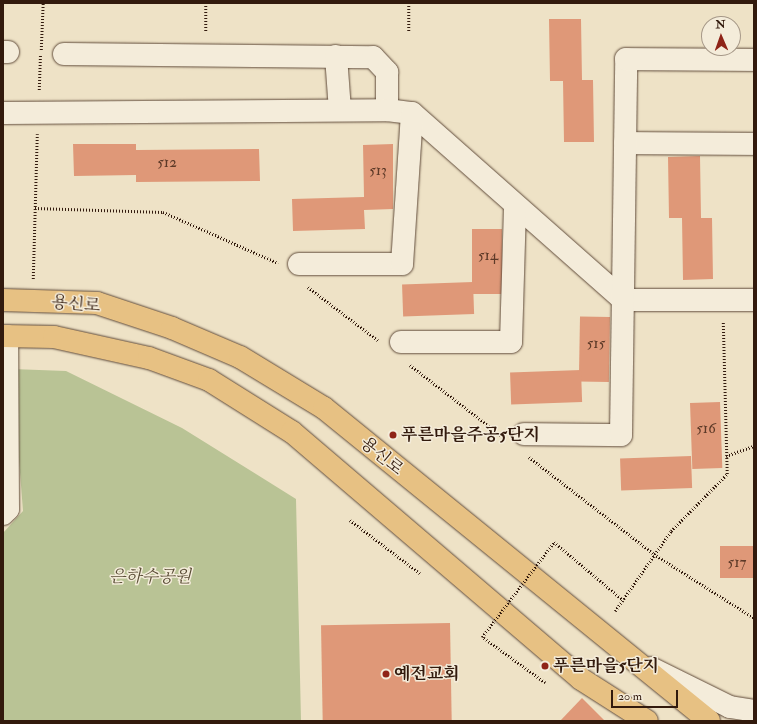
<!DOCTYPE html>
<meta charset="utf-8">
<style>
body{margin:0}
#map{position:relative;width:757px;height:724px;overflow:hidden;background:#eee2c6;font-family:"IM FELL Double Pica","Noto Serif KR",serif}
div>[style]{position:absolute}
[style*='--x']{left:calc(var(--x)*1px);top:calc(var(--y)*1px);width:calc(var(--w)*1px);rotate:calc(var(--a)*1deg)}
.green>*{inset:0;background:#b9c395}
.building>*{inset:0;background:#df9878;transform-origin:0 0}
.path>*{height:2.5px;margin-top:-1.25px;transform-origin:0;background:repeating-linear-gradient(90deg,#321a0d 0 1px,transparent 0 3px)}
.roads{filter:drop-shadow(0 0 1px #614c3b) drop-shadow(0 0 1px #614c3b)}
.minor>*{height:22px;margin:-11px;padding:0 11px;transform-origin:11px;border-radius:11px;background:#f4ecda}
.major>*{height:22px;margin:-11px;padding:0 11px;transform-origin:11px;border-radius:11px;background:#e7c183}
.path-bridge>*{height:2.5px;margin-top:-1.25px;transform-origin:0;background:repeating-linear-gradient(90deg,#321a0d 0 1px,transparent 0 3px)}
.dots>*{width:11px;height:11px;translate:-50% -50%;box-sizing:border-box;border:2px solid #f4ecda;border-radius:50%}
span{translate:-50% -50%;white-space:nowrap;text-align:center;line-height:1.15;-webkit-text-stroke:3px #f4ecda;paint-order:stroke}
.number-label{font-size:15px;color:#5d3a28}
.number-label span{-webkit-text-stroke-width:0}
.street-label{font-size:17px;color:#321a0d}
.poi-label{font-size:17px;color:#321a0d;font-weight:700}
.left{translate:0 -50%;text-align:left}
.park-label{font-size:17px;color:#5a4d36;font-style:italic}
.frame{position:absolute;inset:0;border:4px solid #321a0d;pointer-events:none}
.north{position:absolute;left:701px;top:16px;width:40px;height:40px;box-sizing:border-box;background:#f4ecda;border:1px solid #a69888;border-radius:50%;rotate:358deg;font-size:11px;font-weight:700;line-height:16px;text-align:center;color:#321a0d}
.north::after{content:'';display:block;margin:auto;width:14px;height:18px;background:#8f2418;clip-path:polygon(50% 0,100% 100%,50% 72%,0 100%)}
.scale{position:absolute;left:611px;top:690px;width:67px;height:18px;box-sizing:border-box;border:2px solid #321a0d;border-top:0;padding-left:5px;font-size:12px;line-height:14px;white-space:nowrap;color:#321a0d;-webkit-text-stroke:3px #f4ecda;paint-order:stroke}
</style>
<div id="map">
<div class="green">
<div style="clip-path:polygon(12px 369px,66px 371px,182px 428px,296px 499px,301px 721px,3px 721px,3px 533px,23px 511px)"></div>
</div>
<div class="building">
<div style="clip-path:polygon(549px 19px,581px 19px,582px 80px,593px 80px,594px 142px,564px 142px,563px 81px,550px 81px)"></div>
<div style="clip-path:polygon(73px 144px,136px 144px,136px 150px,259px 149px,260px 181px,136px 182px,136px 175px,74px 176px)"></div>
<div style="clip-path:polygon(393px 144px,393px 209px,364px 210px,365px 229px,293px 231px,292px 199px,364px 197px,363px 145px)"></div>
<div style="clip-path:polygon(700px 156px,701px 218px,712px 218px,713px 279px,683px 280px,682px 218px,669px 218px,668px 157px)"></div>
<div style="left:472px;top:229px;width:30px;height:65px"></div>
<div style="left:473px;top:282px;width:32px;height:71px;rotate:88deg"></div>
<div style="left:610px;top:317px;width:65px;height:30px;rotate:91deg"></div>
<div style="left:581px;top:370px;width:32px;height:71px;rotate:88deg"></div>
<div style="left:720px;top:402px;width:66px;height:30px;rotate:88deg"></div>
<div style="left:691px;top:456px;width:32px;height:71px;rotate:88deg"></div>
<div style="left:754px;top:546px;width:32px;height:34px;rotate:90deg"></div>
<div style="left:450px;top:623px;width:98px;height:129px;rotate:89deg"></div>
<div style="clip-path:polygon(582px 698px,605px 721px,560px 721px)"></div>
</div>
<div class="path">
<div style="--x:206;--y:3;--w:29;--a:90"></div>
<div style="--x:409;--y:3;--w:28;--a:90"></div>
<div style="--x:41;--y:50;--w:47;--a:-87.6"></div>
<div style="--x:39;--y:90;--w:35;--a:-88"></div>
<div style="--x:35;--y:208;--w:128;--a:1.8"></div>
<div style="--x:163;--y:212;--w:126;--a:23.9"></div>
<div style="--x:33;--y:279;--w:145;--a:-88.4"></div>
<div style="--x:308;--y:287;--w:89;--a:37.3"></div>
<div style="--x:410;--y:365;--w:118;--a:37.7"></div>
<div style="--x:726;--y:456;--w:30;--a:-20"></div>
<div style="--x:529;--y:457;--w:158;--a:37.8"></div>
<div style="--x:654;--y:554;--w:119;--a:32.6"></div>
<div style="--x:350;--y:520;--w:89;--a:37.3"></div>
<div style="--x:615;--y:611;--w:98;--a:-55"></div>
<div style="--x:671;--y:531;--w:80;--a:-45.5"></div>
<div style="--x:727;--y:474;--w:152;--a:-91.5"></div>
</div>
<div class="roads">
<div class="minor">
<div style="--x:3;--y:52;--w:5;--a:0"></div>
<div style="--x:64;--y:54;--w:309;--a:0.6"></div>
<div style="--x:373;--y:57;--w:21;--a:47"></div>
<div style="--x:387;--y:72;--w:38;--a:90"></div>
<div style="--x:336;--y:56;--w:54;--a:85.8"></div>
<div style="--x:3;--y:113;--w:384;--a:-0.4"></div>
<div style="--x:387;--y:110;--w:25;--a:7"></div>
<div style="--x:412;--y:113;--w:282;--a:41.5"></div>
<div style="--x:623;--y:300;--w:131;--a:0"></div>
<div style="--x:625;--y:143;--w:129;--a:0.4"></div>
<div style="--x:299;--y:264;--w:103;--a:0"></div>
<div style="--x:402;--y:264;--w:151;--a:-86.2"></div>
<div style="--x:401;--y:342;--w:110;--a:0"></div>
<div style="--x:511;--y:342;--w:136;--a:-88.3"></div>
<div style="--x:524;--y:434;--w:97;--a:0.6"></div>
<div style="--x:621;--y:435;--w:376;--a:-89.2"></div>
<div style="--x:626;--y:59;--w:128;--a:0.4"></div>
<div style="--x:3;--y:514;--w:7;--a:-45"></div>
<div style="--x:8;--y:509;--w:173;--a:-90.3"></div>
<div style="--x:651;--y:668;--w:88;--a:26.3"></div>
<div style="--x:730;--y:707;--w:24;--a:9"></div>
</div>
<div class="major">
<div style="--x:3;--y:300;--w:94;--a:1.8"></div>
<div style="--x:97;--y:303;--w:79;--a:18.4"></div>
<div style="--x:172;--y:328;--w:74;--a:23.1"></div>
<div style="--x:240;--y:357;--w:98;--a:31.3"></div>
<div style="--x:324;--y:408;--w:496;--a:39.1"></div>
<div style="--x:3;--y:336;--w:51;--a:1.1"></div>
<div style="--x:54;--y:337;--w:97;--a:12.5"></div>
<div style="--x:149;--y:358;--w:64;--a:20.1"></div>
<div style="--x:209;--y:380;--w:98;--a:32.1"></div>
<div style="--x:292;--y:432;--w:380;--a:40.5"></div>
<div style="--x:581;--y:679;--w:78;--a:32.5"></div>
</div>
</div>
<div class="path-bridge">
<div style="--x:545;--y:683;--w:78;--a:-143.9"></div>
<div style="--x:482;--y:637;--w:119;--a:-52.8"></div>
<div style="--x:554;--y:542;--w:90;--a:40"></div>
</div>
<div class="dots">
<div style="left:393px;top:435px;background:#8f2418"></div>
<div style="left:545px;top:666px;background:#8f2418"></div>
<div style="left:386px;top:674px;background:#8f2418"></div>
</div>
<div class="number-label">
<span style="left:167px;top:163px">512</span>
<span style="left:378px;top:171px">513</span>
<span style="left:488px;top:256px">514</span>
<span style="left:596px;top:344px">515</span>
<span style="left:706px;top:429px">516</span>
<span style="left:737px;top:563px">517</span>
</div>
<div class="street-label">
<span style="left:76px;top:304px;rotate:5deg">용신로</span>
<span style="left:382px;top:456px;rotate:39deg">용신로</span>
</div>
<div class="poi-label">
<span class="left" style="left:401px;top:435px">푸른마을주공5단지</span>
<span class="left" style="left:553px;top:666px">푸른마을5단지</span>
<span class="left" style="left:394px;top:674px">예전교회</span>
</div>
<div class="park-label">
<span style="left:150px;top:577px">은하수공원</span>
</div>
<div class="frame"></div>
<div class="north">N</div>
<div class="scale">20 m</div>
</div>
